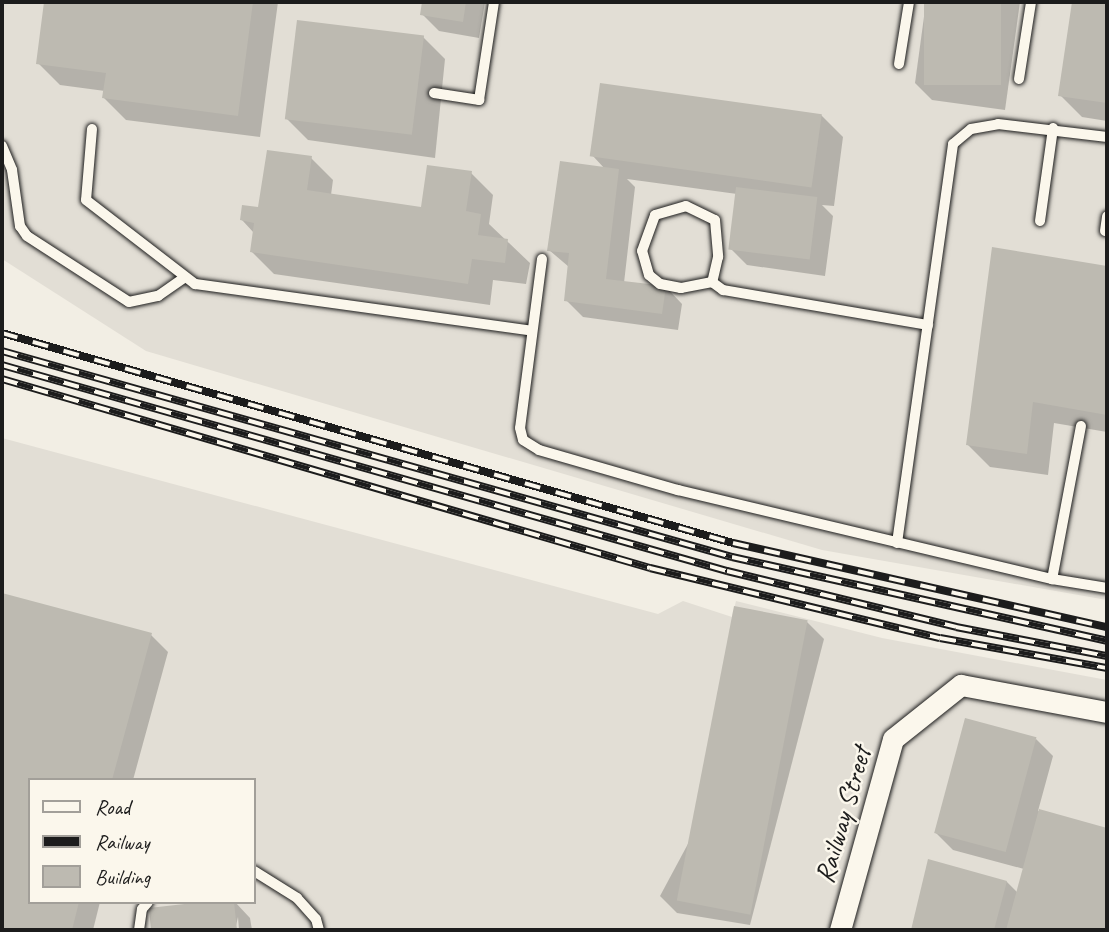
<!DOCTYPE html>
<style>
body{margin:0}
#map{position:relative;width:1109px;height:932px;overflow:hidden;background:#f2eee4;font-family:Caveat,sans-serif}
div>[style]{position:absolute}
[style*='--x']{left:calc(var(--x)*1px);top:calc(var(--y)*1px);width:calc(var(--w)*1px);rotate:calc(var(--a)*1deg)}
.built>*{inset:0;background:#e2ded5}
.shadow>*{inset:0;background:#0003}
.building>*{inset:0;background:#bdbab1;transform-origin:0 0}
.roads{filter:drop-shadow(0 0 2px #1c1c1c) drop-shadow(0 0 2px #1c1c1c)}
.lane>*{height:10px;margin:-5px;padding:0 5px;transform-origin:5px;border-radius:5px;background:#fbf7ec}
.street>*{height:21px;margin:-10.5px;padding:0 10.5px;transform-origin:10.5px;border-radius:10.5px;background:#fbf7ec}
.rail>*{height:8px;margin-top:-4px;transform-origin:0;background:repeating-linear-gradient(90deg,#fbf7ec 0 16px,#1c1c1c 0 32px);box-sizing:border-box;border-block:2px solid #1c1c1c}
span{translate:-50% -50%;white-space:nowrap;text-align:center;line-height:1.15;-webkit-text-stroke:5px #fbf7ec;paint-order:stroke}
.street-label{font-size:28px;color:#1c1c1c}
.frame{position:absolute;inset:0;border:4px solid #1c1c1c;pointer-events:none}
.legend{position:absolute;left:28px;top:778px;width:228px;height:126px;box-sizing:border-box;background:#fbf7ec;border:2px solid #a29f99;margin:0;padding:9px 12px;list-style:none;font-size:21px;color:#1c1c1c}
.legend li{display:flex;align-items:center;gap:14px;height:35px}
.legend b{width:35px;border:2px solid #a29f99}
</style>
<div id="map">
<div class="built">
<div style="clip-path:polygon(2px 2px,1107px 2px,1107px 600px,822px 550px,146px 351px,2px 259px)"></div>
<div style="clip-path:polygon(evenodd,2px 438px,658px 614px,683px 601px,732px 617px,736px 601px,882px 638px,1107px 680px,1107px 930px,2px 930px,2px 438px,30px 780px,254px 780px,254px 902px,30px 902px,30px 780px)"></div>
</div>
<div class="shadow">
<div style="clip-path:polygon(46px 2px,278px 2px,260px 137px,126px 120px,104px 98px,105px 91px,60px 85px,38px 63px)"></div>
<div style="clip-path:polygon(424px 2px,485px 2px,479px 38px,439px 31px,422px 14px)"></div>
<div style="clip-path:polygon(926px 2px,1020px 2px,1005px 110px,932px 100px,915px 83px)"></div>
<div style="clip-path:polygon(1074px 2px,1107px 2px,1107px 121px,1082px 117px,1060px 95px)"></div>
<div style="clip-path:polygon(423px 37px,445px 59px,435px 158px,308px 140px,286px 118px)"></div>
<div style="clip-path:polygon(821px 115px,843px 137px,834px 206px,822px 205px,833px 216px,825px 276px,747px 265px,730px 248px,737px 194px,627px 179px,635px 187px,624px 283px,666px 287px,682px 304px,678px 330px,583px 317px,566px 300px,569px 267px,549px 250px,605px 169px,592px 155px)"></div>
<div style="clip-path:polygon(311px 158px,333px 180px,331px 195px,422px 209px,471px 173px,493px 195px,489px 224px,530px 263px,526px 284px,493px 280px,490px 305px,274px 274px,252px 252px,254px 233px,242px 220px,260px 209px)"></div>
<div style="clip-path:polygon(994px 249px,1107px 267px,1107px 432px,1054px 423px,1048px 475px,990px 467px,968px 445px)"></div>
<div style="clip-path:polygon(2px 594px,151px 635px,168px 652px,133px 780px,30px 780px,30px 902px,100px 902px,93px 930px,2px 930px)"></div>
<div style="clip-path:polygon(807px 622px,824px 639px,750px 925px,677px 913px,660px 896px)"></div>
<div style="clip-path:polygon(1036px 739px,1053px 756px,1038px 811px,1107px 830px,1107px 930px,913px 930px,929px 861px,1007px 882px,1018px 893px,1024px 869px,953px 850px,936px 833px)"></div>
<div style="clip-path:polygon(235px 902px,250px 918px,252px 930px,239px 930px,238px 917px,235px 930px,153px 930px,151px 909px)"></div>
</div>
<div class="building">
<div style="clip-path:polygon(44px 2px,253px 2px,238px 116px,102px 98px,106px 73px,36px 64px)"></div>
<div style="clip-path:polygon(422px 2px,466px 2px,463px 22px,420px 15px)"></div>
<div style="left:924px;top:2px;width:77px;height:83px"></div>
<div style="clip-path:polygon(1072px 2px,1107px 2px,1107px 103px,1058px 96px)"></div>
<div style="left:297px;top:20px;width:128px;height:100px;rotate:7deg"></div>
<div style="left:600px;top:83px;width:224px;height:74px;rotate:8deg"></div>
<div style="clip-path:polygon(267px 150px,312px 156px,307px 190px,421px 207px,427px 165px,472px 171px,466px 211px,481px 214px,478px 235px,508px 239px,505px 263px,472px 259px,468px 284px,250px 252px,254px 223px,240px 220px,242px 205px,258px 207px)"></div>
<div style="clip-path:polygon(560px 161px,619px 169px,606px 279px,666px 286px,662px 314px,564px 301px,569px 253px,547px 251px)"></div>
<div style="left:736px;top:187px;width:82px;height:63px;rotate:7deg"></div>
<div style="clip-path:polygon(992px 247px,1107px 266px,1107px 415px,1033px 402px,1027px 454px,966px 445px)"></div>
<div style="clip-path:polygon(2px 593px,152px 633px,112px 780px,30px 780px,30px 902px,79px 902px,72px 930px,2px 930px)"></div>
<div style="left:734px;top:606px;width:75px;height:300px;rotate:11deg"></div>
<div style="left:965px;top:718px;width:74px;height:119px;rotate:15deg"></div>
<div style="clip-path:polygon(1039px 809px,1107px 828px,1107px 930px,1006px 930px)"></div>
<div style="clip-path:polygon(928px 859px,1007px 881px,994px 930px,911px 930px)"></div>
<div style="clip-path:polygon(202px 902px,234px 902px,237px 930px,151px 930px,149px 908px)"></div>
</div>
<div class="roads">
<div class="lane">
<div style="--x:899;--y:64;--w:63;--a:-80.8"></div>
<div style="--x:1019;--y:79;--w:78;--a:-81.1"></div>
<div style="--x:434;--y:93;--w:46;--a:8.8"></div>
<div style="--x:479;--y:100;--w:99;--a:-81.3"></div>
<div style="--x:92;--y:129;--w:71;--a:94.8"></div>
<div style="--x:86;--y:200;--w:138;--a:37.6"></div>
<div style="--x:195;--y:284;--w:340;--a:7.9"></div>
<div style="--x:2;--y:146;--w:26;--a:67"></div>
<div style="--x:12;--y:170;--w:57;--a:81.9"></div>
<div style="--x:20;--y:226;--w:12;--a:55"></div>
<div style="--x:27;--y:236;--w:121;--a:32.9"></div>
<div style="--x:129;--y:302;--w:30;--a:-12"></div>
<div style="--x:158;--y:296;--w:33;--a:-35"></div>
<div style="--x:1040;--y:221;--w:94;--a:-82"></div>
<div style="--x:1105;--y:231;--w:15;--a:-82"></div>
<div style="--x:542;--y:259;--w:170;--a:97.4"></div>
<div style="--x:520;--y:428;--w:12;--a:76"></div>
<div style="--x:523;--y:440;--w:19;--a:32"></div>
<div style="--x:539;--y:450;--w:145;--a:16.1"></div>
<div style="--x:678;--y:490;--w:384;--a:13.4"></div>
<div style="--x:712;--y:282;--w:32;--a:169"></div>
<div style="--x:681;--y:288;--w:21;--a:-169"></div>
<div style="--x:660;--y:284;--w:14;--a:-141"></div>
<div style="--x:649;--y:275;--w:25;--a:-106"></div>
<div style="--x:642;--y:251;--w:38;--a:-70"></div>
<div style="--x:655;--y:215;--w:32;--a:-16"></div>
<div style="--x:686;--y:206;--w:32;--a:26"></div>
<div style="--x:715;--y:220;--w:37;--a:85"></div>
<div style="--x:718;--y:257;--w:26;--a:103"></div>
<div style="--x:712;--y:282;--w:14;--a:36"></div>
<div style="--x:723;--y:290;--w:208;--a:9.7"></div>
<div style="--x:1081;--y:426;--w:156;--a:100.7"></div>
<div style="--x:1052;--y:579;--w:56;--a:9.3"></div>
<div style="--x:897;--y:543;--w:403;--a:-82"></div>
<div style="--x:953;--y:144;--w:23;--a:-40"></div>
<div style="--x:971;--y:129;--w:27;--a:-10"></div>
<div style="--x:998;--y:124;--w:110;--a:6.8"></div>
<div style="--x:254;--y:871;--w:51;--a:32.1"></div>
<div style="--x:297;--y:898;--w:28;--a:48"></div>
<div style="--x:316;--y:919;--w:11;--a:75"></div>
<div style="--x:139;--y:930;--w:21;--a:-82"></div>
<div style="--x:142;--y:909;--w:9;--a:-49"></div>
</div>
<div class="street">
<div style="--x:840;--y:930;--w:198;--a:-74.5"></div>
<div style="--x:893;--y:739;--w:87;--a:-38.5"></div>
<div style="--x:961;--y:685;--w:148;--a:10.5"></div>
</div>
</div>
<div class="rail">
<div style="--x:2;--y:333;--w:761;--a:16.03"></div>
<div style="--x:733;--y:543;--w:383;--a:12.7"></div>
<div style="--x:2;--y:351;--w:759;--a:15.76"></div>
<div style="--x:732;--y:557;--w:384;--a:12.6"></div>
<div style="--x:2;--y:365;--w:754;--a:15.86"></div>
<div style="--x:727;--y:571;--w:236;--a:13.7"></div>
<div style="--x:956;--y:627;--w:154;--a:10.9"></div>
<div style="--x:2;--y:379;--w:675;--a:16.26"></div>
<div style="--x:650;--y:568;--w:298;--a:13.6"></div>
<div style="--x:940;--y:638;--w:170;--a:10.2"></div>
</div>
<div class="street-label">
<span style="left:843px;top:815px;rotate:-74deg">Railway Street</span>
</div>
<div class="frame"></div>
<ul class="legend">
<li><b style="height:9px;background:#fbf7ec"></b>Road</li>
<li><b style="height:9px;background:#1c1c1c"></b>Railway</li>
<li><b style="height:19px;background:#bdbab1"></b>Building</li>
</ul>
</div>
